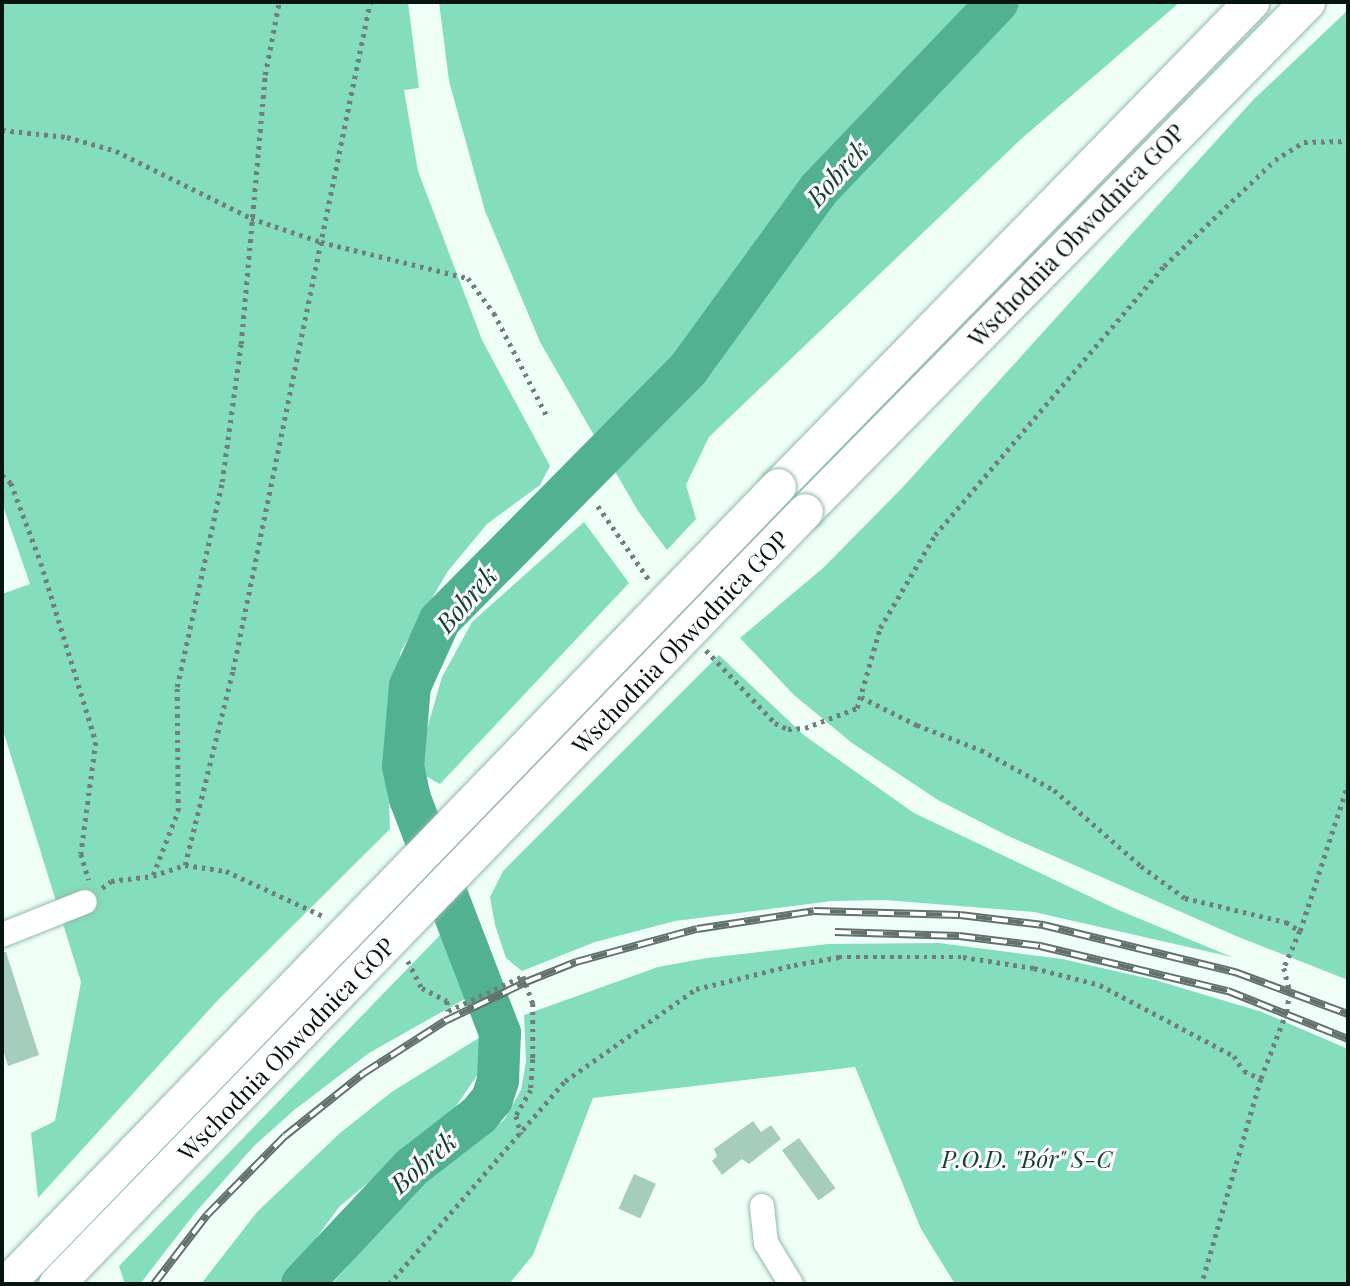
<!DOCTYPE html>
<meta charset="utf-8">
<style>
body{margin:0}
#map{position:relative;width:1350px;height:1286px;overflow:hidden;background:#effff8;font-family:"Playfair Display",serif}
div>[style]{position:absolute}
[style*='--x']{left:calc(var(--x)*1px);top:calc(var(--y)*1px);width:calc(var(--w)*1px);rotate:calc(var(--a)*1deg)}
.green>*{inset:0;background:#84ddbc}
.river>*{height:42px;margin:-21px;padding:0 21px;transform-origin:21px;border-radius:21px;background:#51b190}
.building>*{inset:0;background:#a5ccbc;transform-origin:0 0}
.path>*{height:4.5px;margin-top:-2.25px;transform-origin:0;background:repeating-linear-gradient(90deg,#707f79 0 3.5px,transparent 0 8.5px)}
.roads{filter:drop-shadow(0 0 2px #93b9a9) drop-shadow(0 0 2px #93b9a9)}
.minor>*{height:24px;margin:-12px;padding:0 12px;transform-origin:12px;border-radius:12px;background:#fff}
.highway>*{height:35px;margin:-17.5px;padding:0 17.5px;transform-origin:17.5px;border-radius:17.5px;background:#fff}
.rail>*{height:8px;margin-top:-4px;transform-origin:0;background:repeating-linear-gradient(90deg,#fff 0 16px,#63716c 0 32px);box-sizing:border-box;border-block:2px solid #63716c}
.bridges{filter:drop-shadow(0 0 2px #93b9a9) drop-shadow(0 0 2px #93b9a9)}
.highway-bridge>*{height:35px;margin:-17.5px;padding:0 17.5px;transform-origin:17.5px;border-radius:17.5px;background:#fff}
span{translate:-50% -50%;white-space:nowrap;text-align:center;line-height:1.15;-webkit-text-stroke:6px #fff;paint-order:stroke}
.street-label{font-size:24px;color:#071510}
.park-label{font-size:24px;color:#174133;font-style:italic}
.water-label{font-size:26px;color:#164133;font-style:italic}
.frame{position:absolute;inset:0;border:4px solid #071510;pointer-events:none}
</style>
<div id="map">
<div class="green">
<div style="clip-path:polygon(2px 2px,408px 2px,419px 88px,404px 90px,418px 171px,482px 340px,550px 466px,540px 485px,487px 524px,448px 571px,401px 651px,386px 732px,390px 829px,218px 1000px,38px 1198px,31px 1133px,55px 1121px,81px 982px,2px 727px,2px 594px,30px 584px,2px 503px)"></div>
<div style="clip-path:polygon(439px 2px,1180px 2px,1020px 140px,709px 437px,686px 485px,696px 519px,667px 550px,638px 511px,540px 342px,485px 211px,449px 81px)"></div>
<div style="clip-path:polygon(1348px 10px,1348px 980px,1236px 936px,1006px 835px,938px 800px,852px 743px,794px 695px,740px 638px,823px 568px,902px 488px,1253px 100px)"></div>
<div style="clip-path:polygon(584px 522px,629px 583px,440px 784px,422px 774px,423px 743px,442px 677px,472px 622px)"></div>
<div style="clip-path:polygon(719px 655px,805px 736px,914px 813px,1116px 909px,1232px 957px,1034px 912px,885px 900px,832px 901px,675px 921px,595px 942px,522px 971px,506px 958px,495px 925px,490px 897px,503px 871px)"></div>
<div style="clip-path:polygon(444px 931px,470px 996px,369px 1053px,293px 1111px,254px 1146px,195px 1213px,140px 1284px,125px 1284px,119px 1266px)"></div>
<div style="clip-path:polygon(939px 943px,1062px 959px,1155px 980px,1262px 1012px,1348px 1049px,1348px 1284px,955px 1284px,921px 1229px,855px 1067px,593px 1098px,533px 1255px,509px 1284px,332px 1284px,419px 1184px,504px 1120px,521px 1090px,526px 1061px,524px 1015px,658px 967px,707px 958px,828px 944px)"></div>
<div style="clip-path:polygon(482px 1036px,485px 1064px,452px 1112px,339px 1207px,283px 1284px,201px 1284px,257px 1212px,340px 1133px,393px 1091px)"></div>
</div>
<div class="river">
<div style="--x:302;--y:1284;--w:161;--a:-46.8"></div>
<div style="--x:412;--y:1167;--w:85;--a:-37.8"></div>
<div style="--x:479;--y:1115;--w:21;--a:-51"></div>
<div style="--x:492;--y:1099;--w:20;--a:-72"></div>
<div style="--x:498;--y:1080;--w:47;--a:-87.6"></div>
<div style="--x:500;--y:1033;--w:251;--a:-111"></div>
<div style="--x:410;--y:799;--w:33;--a:-102"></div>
<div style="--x:403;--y:767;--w:81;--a:-85.1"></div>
<div style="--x:410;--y:686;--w:72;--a:-65.6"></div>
<div style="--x:440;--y:620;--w:354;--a:-45.3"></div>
<div style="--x:689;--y:368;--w:223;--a:-54"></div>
<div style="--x:820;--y:188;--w:257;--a:-46.3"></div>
</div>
<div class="building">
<div style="clip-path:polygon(2px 952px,6px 952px,39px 1055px,8px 1066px,2px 1046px)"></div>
<div style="clip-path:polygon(753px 1121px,761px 1132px,771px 1125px,781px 1139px,749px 1164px,742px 1159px,722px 1175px,712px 1161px,717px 1156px,714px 1149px)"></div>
<div style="left:799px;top:1138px;width:62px;height:21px;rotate:54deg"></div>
<div style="left:634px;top:1174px;width:24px;height:38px;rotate:24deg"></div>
</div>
<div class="path">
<div style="--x:2;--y:130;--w:65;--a:6.1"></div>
<div style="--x:67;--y:137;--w:51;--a:15.9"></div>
<div style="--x:116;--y:151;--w:151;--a:26.4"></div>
<div style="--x:251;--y:218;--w:74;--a:18.9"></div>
<div style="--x:321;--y:242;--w:151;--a:13.8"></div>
<div style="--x:468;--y:278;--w:44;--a:53.4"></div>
<div style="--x:494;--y:313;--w:118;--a:62.8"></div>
<div style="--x:2;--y:475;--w:12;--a:42"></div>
<div style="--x:11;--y:483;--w:85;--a:69.4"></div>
<div style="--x:41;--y:563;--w:187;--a:72.9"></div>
<div style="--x:96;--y:742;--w:113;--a:97.6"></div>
<div style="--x:81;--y:854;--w:27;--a:73"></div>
<div style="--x:598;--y:506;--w:91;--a:55.3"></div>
<div style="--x:706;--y:650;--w:100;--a:46.6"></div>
<div style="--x:775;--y:723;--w:14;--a:25"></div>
<div style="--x:788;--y:729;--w:17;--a:-3"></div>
<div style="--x:805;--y:728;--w:56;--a:-21"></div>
<div style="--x:857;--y:708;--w:83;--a:-74"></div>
<div style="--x:880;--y:628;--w:108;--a:-59.4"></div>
<div style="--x:935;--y:535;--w:353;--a:-49.6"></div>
<div style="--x:1164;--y:266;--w:153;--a:-43.7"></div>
<div style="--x:1275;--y:160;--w:34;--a:-32"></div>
<div style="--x:1304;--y:142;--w:44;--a:-1.3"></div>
<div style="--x:861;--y:697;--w:63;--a:26.6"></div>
<div style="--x:917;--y:725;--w:69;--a:21.3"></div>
<div style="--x:981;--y:750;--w:83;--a:28.7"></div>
<div style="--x:1054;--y:790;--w:116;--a:41.1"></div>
<div style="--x:1141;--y:866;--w:54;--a:36"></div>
<div style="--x:1185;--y:898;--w:104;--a:13.4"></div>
<div style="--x:1286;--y:922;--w:17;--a:33"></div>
<div style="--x:1300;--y:931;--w:40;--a:113.4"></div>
<div style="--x:1284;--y:968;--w:25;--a:76"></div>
<div style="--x:1290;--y:992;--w:20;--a:99"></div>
<div style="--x:1287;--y:1012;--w:72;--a:111.2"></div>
<div style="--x:1261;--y:1079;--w:213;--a:106.1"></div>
<div style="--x:185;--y:865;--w:201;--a:-76.2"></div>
<div style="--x:233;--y:670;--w:682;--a:-78.41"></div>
<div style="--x:153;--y:875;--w:69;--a:-68.7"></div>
<div style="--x:178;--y:811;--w:124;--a:-90.5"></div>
<div style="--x:177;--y:687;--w:210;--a:-77.6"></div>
<div style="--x:222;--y:482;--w:139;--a:-82.2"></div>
<div style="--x:241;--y:344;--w:270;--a:-84.9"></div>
<div style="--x:265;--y:75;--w:74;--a:-79.1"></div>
<div style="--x:102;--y:888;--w:11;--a:-38"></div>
<div style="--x:111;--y:881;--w:42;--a:-6.8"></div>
<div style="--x:153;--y:876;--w:34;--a:-19"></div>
<div style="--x:185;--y:865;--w:41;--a:8.3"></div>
<div style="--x:226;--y:871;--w:107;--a:24.9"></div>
<div style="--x:1300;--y:931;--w:156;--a:-72"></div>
<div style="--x:408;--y:961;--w:30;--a:63"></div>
<div style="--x:422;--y:988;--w:28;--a:27"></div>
<div style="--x:447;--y:1001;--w:10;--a:84"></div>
<div style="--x:448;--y:1011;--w:83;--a:-25"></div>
<div style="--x:523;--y:976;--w:29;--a:70"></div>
<div style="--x:533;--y:1003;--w:56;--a:90"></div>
<div style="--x:533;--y:1059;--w:31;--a:94"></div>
<div style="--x:531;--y:1090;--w:30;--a:120"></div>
<div style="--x:516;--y:1116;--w:19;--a:74"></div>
<div style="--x:389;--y:1284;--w:269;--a:-49.1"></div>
<div style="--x:565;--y:1081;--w:160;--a:-35.1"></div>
<div style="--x:696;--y:989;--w:101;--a:-13.8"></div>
<div style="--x:794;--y:965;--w:46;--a:-10.1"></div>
<div style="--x:839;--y:957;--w:124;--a:0"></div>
<div style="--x:963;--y:957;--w:72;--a:8.8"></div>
<div style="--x:1034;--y:968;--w:68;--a:14.4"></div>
<div style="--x:1100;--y:985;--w:152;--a:27.9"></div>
<div style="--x:1234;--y:1056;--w:18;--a:56"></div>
<div style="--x:1244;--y:1071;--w:19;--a:25"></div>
</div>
<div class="roads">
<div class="minor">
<div style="--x:2;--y:935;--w:89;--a:-21.7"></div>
<div style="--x:762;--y:1206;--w:37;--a:84"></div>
<div style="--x:766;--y:1243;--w:48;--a:58.6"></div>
</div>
<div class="highway">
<div style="--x:778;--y:486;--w:677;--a:-45.66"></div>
<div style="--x:805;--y:511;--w:715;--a:-45.4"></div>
</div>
</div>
<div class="rail">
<div style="--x:835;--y:932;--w:124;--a:1.8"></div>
<div style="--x:959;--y:936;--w:82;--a:7"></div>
<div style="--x:1040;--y:946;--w:193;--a:13.5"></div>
<div style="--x:1228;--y:991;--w:129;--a:21.8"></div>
<div style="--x:154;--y:1284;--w:87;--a:-52.5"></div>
<div style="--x:207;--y:1215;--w:111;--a:-45.4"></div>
<div style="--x:285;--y:1136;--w:101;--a:-38.6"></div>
<div style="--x:364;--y:1073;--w:96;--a:-32.7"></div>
<div style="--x:445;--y:1021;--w:90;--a:-25.7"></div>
<div style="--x:526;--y:982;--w:54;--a:-21.8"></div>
<div style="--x:576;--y:962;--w:125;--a:-15.3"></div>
<div style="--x:697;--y:929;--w:118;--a:-8.7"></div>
<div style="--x:814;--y:911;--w:146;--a:1.6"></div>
<div style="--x:960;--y:915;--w:84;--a:6.9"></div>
<div style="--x:1043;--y:925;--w:198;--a:13.8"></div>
<div style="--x:1235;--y:972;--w:121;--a:20.4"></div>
</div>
<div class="bridges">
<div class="highway-bridge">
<div style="--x:6;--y:1284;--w:1110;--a:-45.95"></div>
<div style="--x:56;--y:1284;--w:1076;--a:-45.9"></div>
</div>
</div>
<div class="street-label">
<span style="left:1076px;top:235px;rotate:-46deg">Wschodnia Obwodnica GOP</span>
<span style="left:680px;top:642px;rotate:-46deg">Wschodnia Obwodnica GOP</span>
<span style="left:286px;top:1049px;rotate:-46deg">Wschodnia Obwodnica GOP</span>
</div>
<div class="park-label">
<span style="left:1027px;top:1159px">P.O.D. "Bór" S-C</span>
</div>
<div class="water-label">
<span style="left:837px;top:173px;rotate:-48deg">Bobrek</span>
<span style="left:466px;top:599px;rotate:-49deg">Bobrek</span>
<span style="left:423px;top:1162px;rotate:-41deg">Bobrek</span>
</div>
<div class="frame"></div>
</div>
